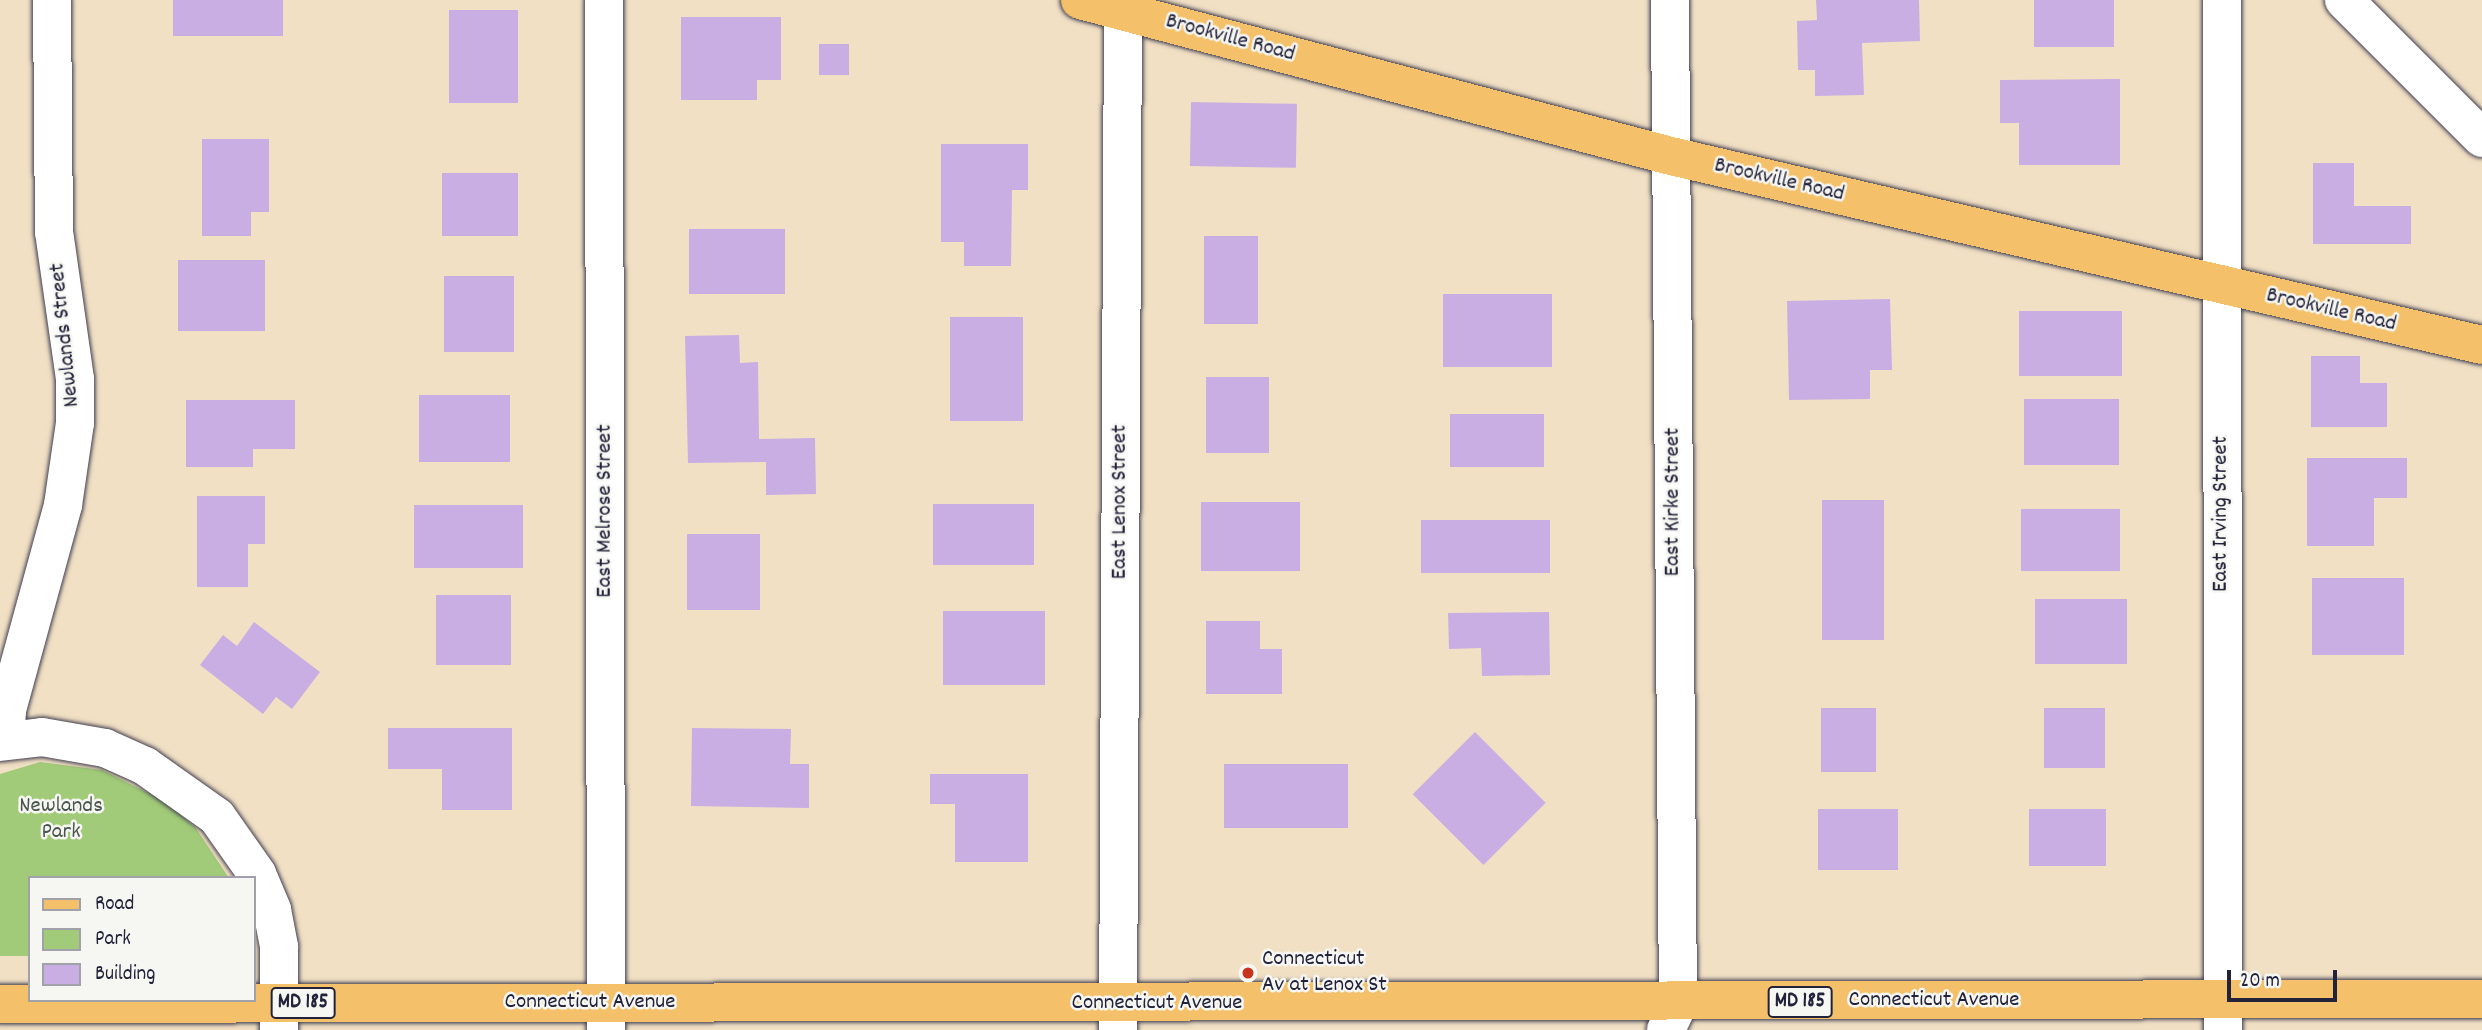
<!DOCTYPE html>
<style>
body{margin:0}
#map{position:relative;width:2482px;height:1030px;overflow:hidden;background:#f1e0c4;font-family:Dekko,sans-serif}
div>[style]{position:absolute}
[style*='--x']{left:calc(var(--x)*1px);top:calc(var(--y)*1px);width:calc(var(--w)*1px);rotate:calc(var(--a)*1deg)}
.green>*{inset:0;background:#a1cb78}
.building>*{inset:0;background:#c9aee4;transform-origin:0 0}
.roads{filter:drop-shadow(0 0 2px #413e50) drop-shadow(0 0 2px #413e50)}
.minor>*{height:38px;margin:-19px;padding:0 19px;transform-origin:19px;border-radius:19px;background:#fff}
.major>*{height:38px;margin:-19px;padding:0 19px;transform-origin:19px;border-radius:19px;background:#f4c16a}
.dots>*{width:19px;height:19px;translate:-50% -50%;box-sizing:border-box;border:4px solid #f6f6f2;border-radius:50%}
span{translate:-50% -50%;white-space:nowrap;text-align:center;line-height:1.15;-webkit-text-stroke:5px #f6f6f2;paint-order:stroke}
.shield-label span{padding:2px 5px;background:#f6f6f2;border:2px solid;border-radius:5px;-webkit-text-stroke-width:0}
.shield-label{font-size:21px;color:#22223b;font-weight:700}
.street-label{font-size:23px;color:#22223b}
.park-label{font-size:23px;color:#48554d}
.poi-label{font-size:23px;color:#22223b}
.left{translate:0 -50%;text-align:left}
.legend{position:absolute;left:28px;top:876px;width:228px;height:126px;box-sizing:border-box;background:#f6f6f2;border:2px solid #a1a1a9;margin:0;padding:9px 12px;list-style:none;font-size:21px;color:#22223b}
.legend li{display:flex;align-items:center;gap:14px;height:35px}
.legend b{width:35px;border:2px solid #a1a1a9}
.scale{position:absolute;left:2227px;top:970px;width:110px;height:32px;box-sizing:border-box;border:4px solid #22223b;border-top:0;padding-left:9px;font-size:21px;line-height:24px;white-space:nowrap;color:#22223b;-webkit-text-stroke:5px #f6f6f2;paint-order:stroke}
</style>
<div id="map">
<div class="green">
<div style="clip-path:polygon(40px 762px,102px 770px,164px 801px,195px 827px,229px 878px,30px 878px,30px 956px,0 956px,0 774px)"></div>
</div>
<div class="building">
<div style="left:173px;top:0;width:110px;height:36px"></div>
<div style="clip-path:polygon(1816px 0,1919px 0,1920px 41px,1862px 43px,1864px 95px,1815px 96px,1815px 70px,1798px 70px,1797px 21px,1817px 20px)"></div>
<div style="left:2034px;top:0;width:80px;height:47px"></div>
<div style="left:449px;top:10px;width:69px;height:93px"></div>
<div style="clip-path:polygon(681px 17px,781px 17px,781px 80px,757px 80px,757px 100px,681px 100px)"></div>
<div style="left:819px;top:44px;width:30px;height:31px"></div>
<div style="clip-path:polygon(2120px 79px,2120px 165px,2019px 165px,2019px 123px,2000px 123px,2000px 80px)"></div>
<div style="left:1191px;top:102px;width:106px;height:64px;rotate:1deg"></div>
<div style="clip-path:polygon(202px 139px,269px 139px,269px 212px,251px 212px,251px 236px,202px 236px)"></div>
<div style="clip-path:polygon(941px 144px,1028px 144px,1028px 190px,1012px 190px,1011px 266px,964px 266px,964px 242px,941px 242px)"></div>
<div style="clip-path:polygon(2313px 163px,2354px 163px,2354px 206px,2411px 206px,2411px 244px,2313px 244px)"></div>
<div style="left:442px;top:173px;width:76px;height:63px"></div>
<div style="left:689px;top:229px;width:96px;height:65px"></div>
<div style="left:1204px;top:236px;width:54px;height:88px"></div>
<div style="left:178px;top:260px;width:87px;height:71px"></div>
<div style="left:444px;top:276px;width:70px;height:76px"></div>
<div style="left:1443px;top:294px;width:109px;height:73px"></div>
<div style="clip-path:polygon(1890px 299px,1892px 370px,1870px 370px,1870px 399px,1789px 400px,1787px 301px)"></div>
<div style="left:2019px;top:311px;width:103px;height:65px"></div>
<div style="left:950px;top:317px;width:73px;height:104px"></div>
<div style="clip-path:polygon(739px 335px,740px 363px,758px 362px,759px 439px,815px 438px,816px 494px,766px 495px,766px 462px,688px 463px,685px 336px)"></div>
<div style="clip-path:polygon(2311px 356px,2360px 356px,2360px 383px,2387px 383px,2387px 427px,2311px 427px)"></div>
<div style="left:1206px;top:377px;width:63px;height:76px"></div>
<div style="left:419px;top:395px;width:91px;height:67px"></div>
<div style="left:2024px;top:399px;width:95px;height:66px"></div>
<div style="clip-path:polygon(186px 400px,295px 400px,295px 449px,253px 449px,253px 467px,186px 467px)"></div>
<div style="left:1450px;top:414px;width:94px;height:53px"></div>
<div style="clip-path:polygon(2307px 458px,2407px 458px,2407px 498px,2374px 498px,2374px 546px,2307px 546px)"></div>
<div style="clip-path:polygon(197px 496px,265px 496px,265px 544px,248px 544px,248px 587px,197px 587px)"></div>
<div style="left:1822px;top:500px;width:62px;height:140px"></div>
<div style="left:1201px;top:502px;width:99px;height:69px"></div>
<div style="left:933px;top:504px;width:101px;height:61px"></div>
<div style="left:414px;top:505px;width:109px;height:63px"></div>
<div style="left:2021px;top:509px;width:99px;height:62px"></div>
<div style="left:1421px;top:520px;width:129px;height:53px"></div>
<div style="left:687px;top:534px;width:73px;height:76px"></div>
<div style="left:2312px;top:578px;width:92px;height:77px"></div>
<div style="left:436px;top:595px;width:75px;height:70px"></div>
<div style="left:2035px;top:599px;width:92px;height:65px"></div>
<div style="left:943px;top:611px;width:102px;height:74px"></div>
<div style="clip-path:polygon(1549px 612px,1550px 675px,1482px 676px,1481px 648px,1449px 649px,1448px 613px)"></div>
<div style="clip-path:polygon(1206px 621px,1260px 621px,1260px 649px,1282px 649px,1282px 694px,1206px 694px)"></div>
<div style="clip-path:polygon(254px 622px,320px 672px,292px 709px,276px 697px,263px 714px,200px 665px,223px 635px,237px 646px)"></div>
<div style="left:1821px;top:708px;width:55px;height:64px"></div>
<div style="left:2044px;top:708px;width:61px;height:60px"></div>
<div style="clip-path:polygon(388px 728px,512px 728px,512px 810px,442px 810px,442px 769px,388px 769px)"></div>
<div style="clip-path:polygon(692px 728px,791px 729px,790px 764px,809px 764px,809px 808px,691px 806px)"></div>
<div style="left:1475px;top:732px;width:100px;height:88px;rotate:45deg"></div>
<div style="left:1224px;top:764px;width:124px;height:64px"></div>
<div style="clip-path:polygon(930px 774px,1028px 774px,1028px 862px,955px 862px,955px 804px,930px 804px)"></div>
<div style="left:1818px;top:809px;width:80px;height:61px"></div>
<div style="left:2029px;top:809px;width:77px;height:57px"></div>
</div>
<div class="roads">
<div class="minor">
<div style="--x:604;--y:0;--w:1030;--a:89.89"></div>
<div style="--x:2222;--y:0;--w:1030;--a:89.94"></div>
<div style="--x:2344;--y:0;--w:195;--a:45"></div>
<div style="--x:5;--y:740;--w:30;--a:-86"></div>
<div style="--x:7;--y:710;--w:213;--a:-74.7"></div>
<div style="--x:63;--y:505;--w:83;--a:-81.7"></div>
<div style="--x:75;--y:423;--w:44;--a:-90"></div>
<div style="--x:75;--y:379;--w:148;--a:-98.1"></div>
<div style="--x:54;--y:232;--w:232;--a:-90.5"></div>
<div style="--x:0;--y:742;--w:42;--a:-6.8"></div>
<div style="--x:42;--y:737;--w:64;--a:9.9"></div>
<div style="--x:105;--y:748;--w:44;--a:24.2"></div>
<div style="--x:145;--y:766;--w:88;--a:35.3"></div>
<div style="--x:217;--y:817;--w:70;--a:54.9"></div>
<div style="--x:257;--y:874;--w:39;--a:67"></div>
<div style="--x:272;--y:910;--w:38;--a:79"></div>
<div style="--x:279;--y:947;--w:83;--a:90"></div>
<div style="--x:1118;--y:1030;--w:1030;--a:-89.72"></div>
<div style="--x:1666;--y:1030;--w:29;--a:-65"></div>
<div style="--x:1678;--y:1004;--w:1004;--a:-90.46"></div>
</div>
<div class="major">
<div style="--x:1080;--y:0;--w:611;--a:14.79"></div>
<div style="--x:1671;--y:156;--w:833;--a:13.12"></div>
<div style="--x:0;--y:1004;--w:2482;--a:-0.12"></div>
</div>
</div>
<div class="dots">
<div style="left:1248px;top:973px;background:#c8321e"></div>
</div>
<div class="shield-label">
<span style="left:1800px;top:1002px">MD 185</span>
<span style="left:303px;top:1003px">MD 185</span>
</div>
<div class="street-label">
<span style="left:1230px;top:39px;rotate:15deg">Brookville Road</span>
<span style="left:1779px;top:181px;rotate:13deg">Brookville Road</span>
<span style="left:2331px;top:311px;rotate:13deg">Brookville Road</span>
<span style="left:66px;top:335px;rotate:-96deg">Newlands Street</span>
<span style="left:1121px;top:502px;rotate:-90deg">East Lenox Street</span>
<span style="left:1674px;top:502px;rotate:-90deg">East Kirke Street</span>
<span style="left:606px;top:511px;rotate:-90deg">East Melrose Street</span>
<span style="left:2222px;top:514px;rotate:-90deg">East Irving Street</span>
<span style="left:1934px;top:1001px">Connecticut Avenue</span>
<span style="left:590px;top:1003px">Connecticut Avenue</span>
<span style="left:1157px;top:1004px">Connecticut Avenue</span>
</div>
<div class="park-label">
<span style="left:61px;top:820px">Newlands<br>Park</span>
</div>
<div class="poi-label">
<span class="left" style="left:1262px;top:973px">Connecticut<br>Av at Lenox St</span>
</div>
<ul class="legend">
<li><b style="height:9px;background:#f4c16a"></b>Road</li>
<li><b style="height:19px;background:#a1cb78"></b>Park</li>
<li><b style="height:19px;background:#c9aee4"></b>Building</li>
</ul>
<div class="scale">20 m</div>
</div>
